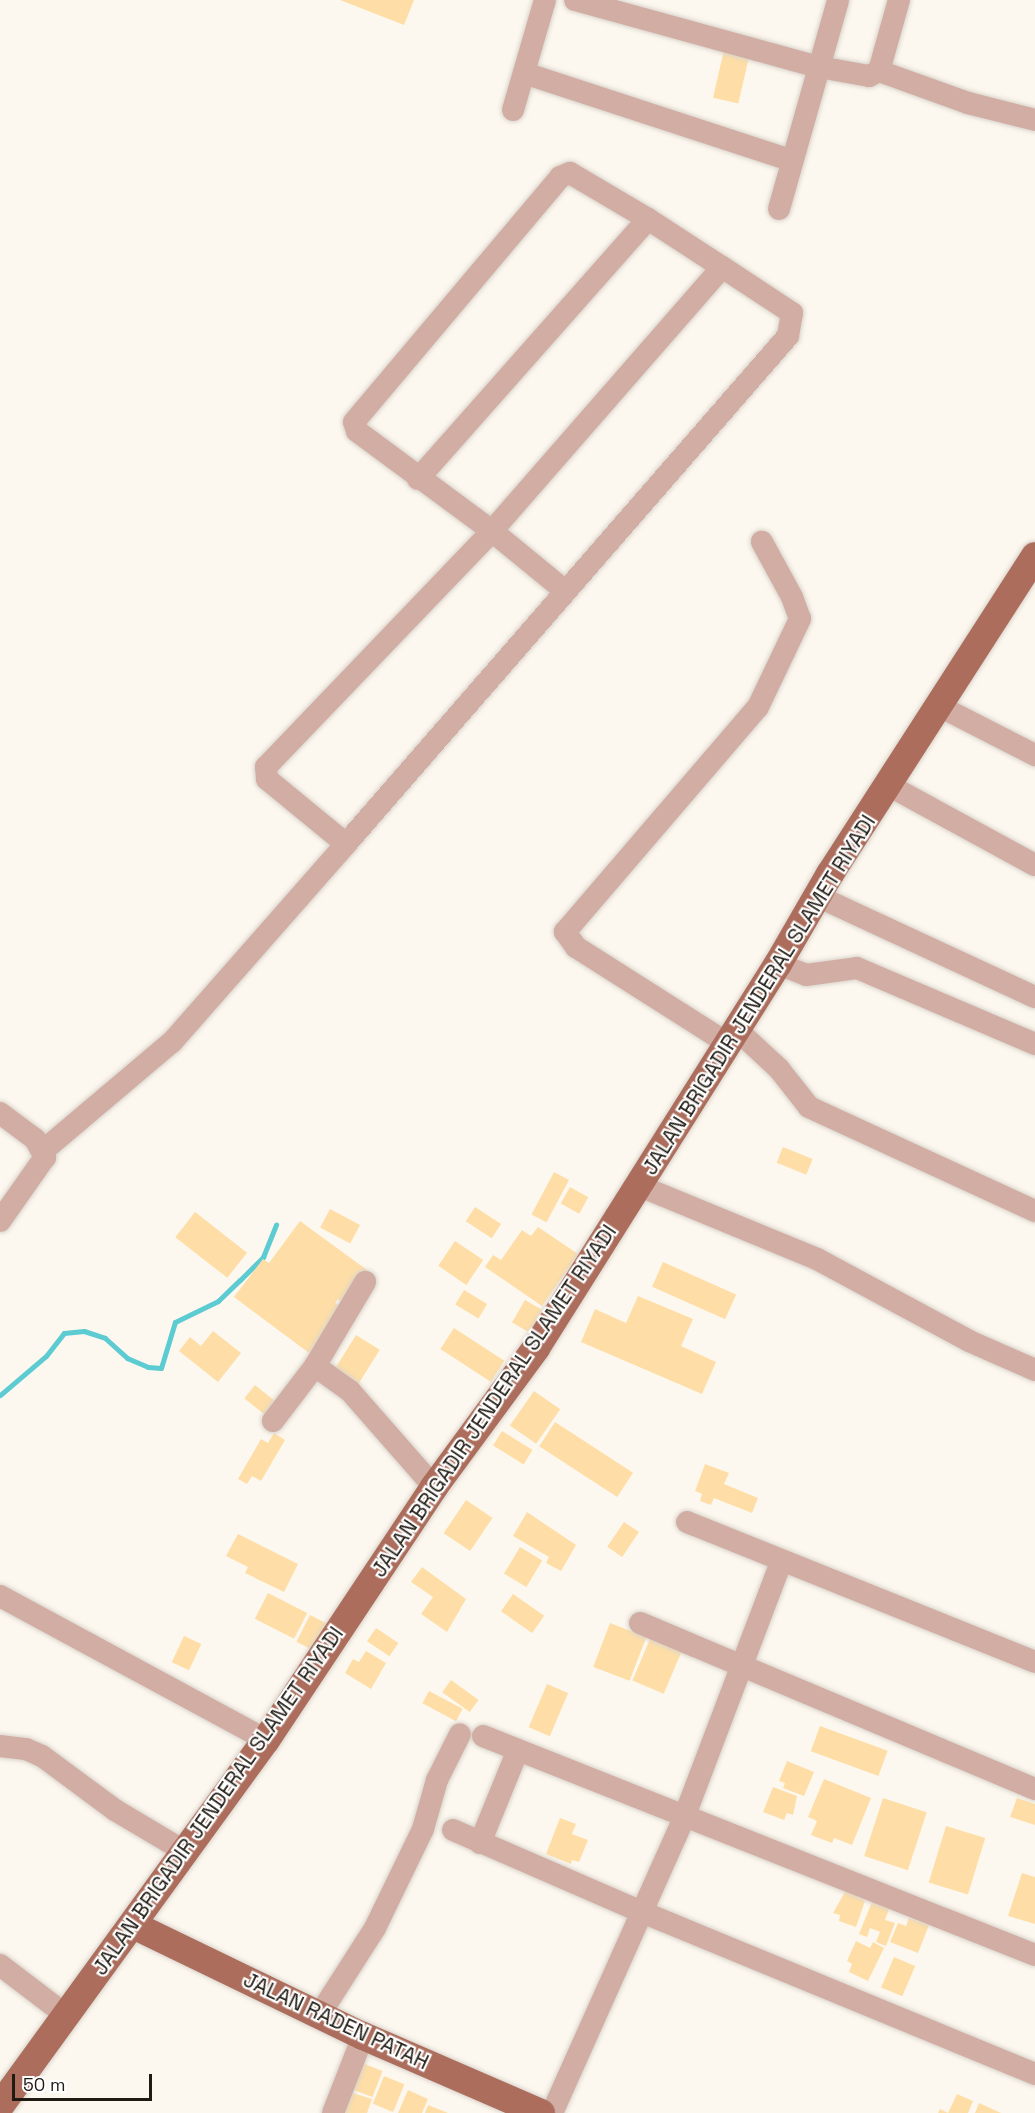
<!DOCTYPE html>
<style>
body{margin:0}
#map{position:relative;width:1035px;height:2113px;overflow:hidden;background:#fdf8ef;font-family:"Space Grotesk",sans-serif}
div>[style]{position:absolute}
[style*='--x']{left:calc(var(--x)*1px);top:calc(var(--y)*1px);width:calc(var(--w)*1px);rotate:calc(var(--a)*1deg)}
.stream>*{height:5px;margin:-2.5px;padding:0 2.5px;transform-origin:2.5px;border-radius:2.5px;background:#5dcbd2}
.building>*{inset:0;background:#fedea6;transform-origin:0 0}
.roads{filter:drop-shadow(0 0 2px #d9d4cc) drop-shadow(0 0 2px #d9d4cc)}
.minor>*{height:22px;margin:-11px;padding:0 11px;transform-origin:11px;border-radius:11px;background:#d2ada3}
.major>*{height:28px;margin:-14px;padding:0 14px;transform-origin:14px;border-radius:14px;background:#ac6d5c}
span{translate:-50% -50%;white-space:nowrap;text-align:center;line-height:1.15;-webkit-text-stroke:4.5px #fff;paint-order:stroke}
.street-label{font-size:21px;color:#1f1a12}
.scale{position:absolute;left:12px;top:2074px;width:140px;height:27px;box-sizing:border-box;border:3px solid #1f1a12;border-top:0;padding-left:8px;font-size:18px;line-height:21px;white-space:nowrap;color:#1f1a12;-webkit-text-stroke:4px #fff;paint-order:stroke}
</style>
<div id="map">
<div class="stream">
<div style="--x:0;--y:1395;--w:60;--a:-40.3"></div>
<div style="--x:46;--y:1356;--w:29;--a:-52"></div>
<div style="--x:64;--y:1333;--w:20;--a:-6"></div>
<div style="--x:84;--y:1331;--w:22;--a:18"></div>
<div style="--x:105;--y:1338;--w:30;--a:42"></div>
<div style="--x:127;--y:1358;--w:23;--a:23"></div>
<div style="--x:148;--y:1367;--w:13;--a:4"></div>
<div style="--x:161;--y:1368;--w:48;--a:-73.1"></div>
<div style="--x:175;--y:1322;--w:48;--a:-26"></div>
<div style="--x:218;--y:1301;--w:30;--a:-44"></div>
<div style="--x:240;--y:1280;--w:33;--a:-45"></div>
<div style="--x:263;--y:1257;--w:35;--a:-68"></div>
</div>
<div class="building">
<div style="clip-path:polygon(340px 0,414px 0,404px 25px)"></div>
<div style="left:724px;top:50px;width:26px;height:49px;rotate:13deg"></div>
<div style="left:783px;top:1147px;width:32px;height:17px;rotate:22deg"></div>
<div style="left:554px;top:1172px;width:17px;height:48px;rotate:28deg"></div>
<div style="left:570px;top:1187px;width:21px;height:19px;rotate:29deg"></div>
<div style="left:475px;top:1207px;width:31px;height:17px;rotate:33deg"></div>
<div style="left:330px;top:1209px;width:34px;height:21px;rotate:28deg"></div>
<div style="left:195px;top:1212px;width:66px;height:32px;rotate:38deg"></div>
<div style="clip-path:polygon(300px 1221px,367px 1270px,343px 1303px,338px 1299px,335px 1303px,343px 1308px,309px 1353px,234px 1297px,263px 1259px,269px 1263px)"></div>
<div style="clip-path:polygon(538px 1227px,578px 1254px,542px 1306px,485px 1267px,493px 1255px,501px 1260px,522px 1230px,531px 1236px)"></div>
<div style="left:455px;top:1241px;width:34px;height:30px;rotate:34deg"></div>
<div style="left:663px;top:1262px;width:80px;height:27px;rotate:24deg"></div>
<div style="left:464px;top:1290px;width:27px;height:17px;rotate:31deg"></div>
<div style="clip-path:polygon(638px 1296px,693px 1319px,681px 1346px,716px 1362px,702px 1394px,581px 1342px,595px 1309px,626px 1323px)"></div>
<div style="left:525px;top:1300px;width:24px;height:26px;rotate:30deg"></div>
<div style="left:454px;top:1328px;width:60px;height:25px;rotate:33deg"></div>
<div style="clip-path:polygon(213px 1331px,241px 1353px,218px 1382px,179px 1351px,190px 1337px,201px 1346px)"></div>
<div style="left:356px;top:1335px;width:28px;height:45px;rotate:32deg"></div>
<div style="left:255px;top:1385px;width:26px;height:17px;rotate:39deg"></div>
<div style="left:534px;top:1391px;width:32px;height:42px;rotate:35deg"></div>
<div style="left:555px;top:1422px;width:93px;height:29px;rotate:33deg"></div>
<div style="left:502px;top:1431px;width:36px;height:17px;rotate:32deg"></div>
<div style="clip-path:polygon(274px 1433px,285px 1440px,261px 1481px,252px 1476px,247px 1484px,238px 1479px,261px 1439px,268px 1443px)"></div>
<div style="clip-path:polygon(705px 1464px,729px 1473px,724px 1484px,758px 1498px,752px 1513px,714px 1498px,711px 1505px,700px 1501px,702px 1494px,695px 1491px)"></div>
<div style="left:466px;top:1500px;width:32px;height:40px;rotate:34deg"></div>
<div style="clip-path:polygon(527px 1512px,576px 1545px,561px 1571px,546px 1563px,549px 1557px,513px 1536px)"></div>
<div style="left:624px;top:1522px;width:18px;height:30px;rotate:34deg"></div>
<div style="clip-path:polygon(238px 1534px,298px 1564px,284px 1592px,245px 1573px,248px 1567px,226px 1556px)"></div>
<div style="left:520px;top:1547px;width:26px;height:31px;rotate:31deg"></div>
<div style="clip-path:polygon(422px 1567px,466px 1599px,447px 1632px,421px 1614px,433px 1597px,411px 1582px)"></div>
<div style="left:268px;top:1593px;width:44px;height:29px;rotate:27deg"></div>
<div style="left:513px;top:1594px;width:38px;height:21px;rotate:35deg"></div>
<div style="left:310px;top:1615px;width:27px;height:30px;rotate:27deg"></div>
<div style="left:610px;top:1623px;width:39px;height:47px;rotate:21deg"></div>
<div style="left:376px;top:1628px;width:27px;height:16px;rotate:34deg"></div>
<div style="left:184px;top:1636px;width:19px;height:29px;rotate:25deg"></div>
<div style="left:650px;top:1639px;width:34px;height:45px;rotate:23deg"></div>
<div style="clip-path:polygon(366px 1651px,386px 1663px,371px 1689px,345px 1673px,353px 1659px,359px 1662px)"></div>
<div style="left:451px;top:1680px;width:34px;height:15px;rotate:36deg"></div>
<div style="left:547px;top:1684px;width:23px;height:47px;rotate:23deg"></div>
<div style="left:429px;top:1691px;width:38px;height:14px;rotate:28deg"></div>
<div style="left:820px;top:1726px;width:72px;height:27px;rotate:20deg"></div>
<div style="clip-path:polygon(787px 1761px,814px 1772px,804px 1796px,783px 1788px,785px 1783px,779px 1781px)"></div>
<div style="clip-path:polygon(824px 1779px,871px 1798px,852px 1845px,834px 1838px,832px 1843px,811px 1835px,817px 1821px,808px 1817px)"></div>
<div style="clip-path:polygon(773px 1787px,797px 1796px,793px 1815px,787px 1813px,784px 1820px,763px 1812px)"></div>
<div style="left:883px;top:1798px;width:46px;height:61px;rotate:18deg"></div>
<div style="clip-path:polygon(1017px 1798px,1035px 1804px,1035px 1825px,1010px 1817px)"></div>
<div style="clip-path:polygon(560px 1818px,576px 1824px,572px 1834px,588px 1840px,579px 1862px,572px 1860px,571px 1864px,546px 1854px)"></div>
<div style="left:946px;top:1826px;width:41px;height:59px;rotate:17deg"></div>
<div style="clip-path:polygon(1022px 1873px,1035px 1877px,1035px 1924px,1008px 1916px)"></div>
<div style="clip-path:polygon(846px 1890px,865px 1901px,856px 1927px,839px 1921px,840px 1915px,833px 1913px)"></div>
<div style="clip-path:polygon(872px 1902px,889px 1909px,885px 1920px,895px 1923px,886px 1946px,876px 1942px,880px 1932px,870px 1928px,867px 1937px,859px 1934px)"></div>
<div style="clip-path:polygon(909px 1918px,929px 1925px,918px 1953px,890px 1942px,898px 1923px,906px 1926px)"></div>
<div style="clip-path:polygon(856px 1941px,870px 1948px,873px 1942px,884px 1948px,868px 1981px,849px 1972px,852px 1964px,847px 1961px)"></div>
<div style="left:894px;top:1957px;width:23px;height:33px;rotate:23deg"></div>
<div style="left:362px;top:2063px;width:22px;height:28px;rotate:21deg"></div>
<div style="left:384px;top:2076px;width:22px;height:30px;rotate:22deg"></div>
<div style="clip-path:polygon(408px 2090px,428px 2099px,422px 2113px,398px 2113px)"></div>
<div style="clip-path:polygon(350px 2092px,372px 2099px,367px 2113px,343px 2113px)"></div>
<div style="clip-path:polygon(957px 2094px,973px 2101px,968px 2113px,938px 2113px,940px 2109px,948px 2113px)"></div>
<div style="clip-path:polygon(979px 2103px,1001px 2113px,975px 2113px)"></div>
<div style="clip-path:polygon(428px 2105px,448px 2113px,425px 2113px)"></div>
</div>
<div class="roads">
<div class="minor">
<div style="--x:575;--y:0;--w:253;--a:15.4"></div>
<div style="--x:819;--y:67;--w:51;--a:10.2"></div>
<div style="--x:869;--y:76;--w:11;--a:-27"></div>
<div style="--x:879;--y:71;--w:74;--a:-74.3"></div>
<div style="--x:879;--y:71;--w:95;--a:19.8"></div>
<div style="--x:968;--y:103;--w:69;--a:14.2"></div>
<div style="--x:524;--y:73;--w:280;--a:18.1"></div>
<div style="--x:513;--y:110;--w:115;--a:-73.8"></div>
<div style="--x:779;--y:209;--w:217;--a:-74.2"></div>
<div style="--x:418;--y:479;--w:347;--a:-48.5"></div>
<div style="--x:564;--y:590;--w:93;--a:-140.7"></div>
<div style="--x:492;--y:531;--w:168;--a:-143.5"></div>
<div style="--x:357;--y:431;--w:9;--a:-108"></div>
<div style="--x:354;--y:422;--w:320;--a:-49.9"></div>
<div style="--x:560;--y:177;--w:11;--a:-22"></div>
<div style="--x:570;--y:173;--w:91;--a:30.5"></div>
<div style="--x:648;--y:219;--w:88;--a:33"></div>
<div style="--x:722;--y:267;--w:84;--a:33.3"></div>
<div style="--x:792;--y:313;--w:23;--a:100"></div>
<div style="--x:788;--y:336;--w:673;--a:131.03"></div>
<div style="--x:346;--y:844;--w:102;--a:-140.6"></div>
<div style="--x:267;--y:779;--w:12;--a:-95"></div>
<div style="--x:266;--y:767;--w:327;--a:-46.2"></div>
<div style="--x:492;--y:531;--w:350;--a:-48.9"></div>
<div style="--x:941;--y:707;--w:106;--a:27.1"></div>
<div style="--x:890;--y:786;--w:165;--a:28.6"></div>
<div style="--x:817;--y:896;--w:240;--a:24.9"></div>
<div style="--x:778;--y:964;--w:30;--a:21"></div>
<div style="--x:806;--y:975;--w:51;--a:-7.8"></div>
<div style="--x:857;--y:968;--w:194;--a:23.1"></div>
<div style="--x:736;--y:1029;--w:59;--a:42.9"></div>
<div style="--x:779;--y:1069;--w:48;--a:51.7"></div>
<div style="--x:809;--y:1107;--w:249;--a:24.7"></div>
<div style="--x:727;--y:1043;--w:179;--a:-147.6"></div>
<div style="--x:576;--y:947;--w:19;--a:-126"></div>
<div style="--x:565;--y:932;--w:296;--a:-49.4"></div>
<div style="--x:758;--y:707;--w:98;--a:-64.5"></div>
<div style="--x:800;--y:619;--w:23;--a:-110"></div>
<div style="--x:792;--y:597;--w:63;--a:-118.6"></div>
<div style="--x:0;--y:1113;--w:44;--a:36.6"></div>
<div style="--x:35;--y:1139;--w:21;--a:61"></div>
<div style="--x:45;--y:1157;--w:78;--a:125.1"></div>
<div style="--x:44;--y:1150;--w:167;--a:-40.2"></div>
<div style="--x:172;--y:1042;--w:264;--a:-48.7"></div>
<div style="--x:640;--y:1186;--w:191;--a:22.4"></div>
<div style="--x:817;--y:1259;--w:173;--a:28.3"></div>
<div style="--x:969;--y:1341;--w:72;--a:23.7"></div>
<div style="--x:315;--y:1366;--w:43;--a:35.5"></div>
<div style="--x:350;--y:1391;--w:128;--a:48.8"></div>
<div style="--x:273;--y:1421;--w:69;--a:-52.6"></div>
<div style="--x:315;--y:1366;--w:98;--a:-59.2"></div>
<div style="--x:687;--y:1522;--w:375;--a:21.9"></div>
<div style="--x:0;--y:1596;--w:302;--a:28.4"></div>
<div style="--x:640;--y:1623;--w:428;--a:22.8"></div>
<div style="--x:483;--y:1736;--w:594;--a:21.64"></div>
<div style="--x:0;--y:1746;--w:26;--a:7"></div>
<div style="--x:26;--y:1749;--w:17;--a:24"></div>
<div style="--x:42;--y:1756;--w:91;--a:36.5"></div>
<div style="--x:115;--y:1810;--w:80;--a:30.7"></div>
<div style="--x:453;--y:1830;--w:206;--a:23.5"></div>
<div style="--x:642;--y:1912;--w:425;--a:22.4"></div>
<div style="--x:480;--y:1843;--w:100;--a:-67.8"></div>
<div style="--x:0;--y:1965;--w:84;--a:37.3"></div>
<div style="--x:320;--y:2014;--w:102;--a:-57.4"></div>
<div style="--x:375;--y:1928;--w:110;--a:-64.1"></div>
<div style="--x:423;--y:1829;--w:51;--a:-74.1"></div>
<div style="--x:437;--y:1780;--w:51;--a:-63.4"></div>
<div style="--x:333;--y:2113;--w:83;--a:-68.7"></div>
<div style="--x:552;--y:2113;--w:326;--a:-65.9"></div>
<div style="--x:685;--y:1815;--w:271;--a:-69.2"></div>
</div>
<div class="major">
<div style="--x:133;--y:1925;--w:255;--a:25.8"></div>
<div style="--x:363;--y:2036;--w:194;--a:23.4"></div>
<div style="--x:0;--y:2106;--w:452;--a:-54"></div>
<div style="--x:266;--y:1740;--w:304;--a:-56.4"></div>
<div style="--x:434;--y:1487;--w:172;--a:-53.7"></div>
<div style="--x:536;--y:1348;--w:454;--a:-57.8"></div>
<div style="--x:778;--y:964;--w:104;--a:-60"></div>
<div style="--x:830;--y:874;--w:378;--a:-57.2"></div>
</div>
</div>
<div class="street-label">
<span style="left:759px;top:995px;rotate:-58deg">JALAN BRIGADIR JENDERAL SLAMET RIYADI</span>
<span style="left:494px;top:1401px;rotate:-56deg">JALAN BRIGADIR JENDERAL SLAMET RIYADI</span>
<span style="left:218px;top:1801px;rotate:-55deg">JALAN BRIGADIR JENDERAL SLAMET RIYADI</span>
<span style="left:336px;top:2021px;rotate:25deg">JALAN RADEN PATAH</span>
</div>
<div class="scale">50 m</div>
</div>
